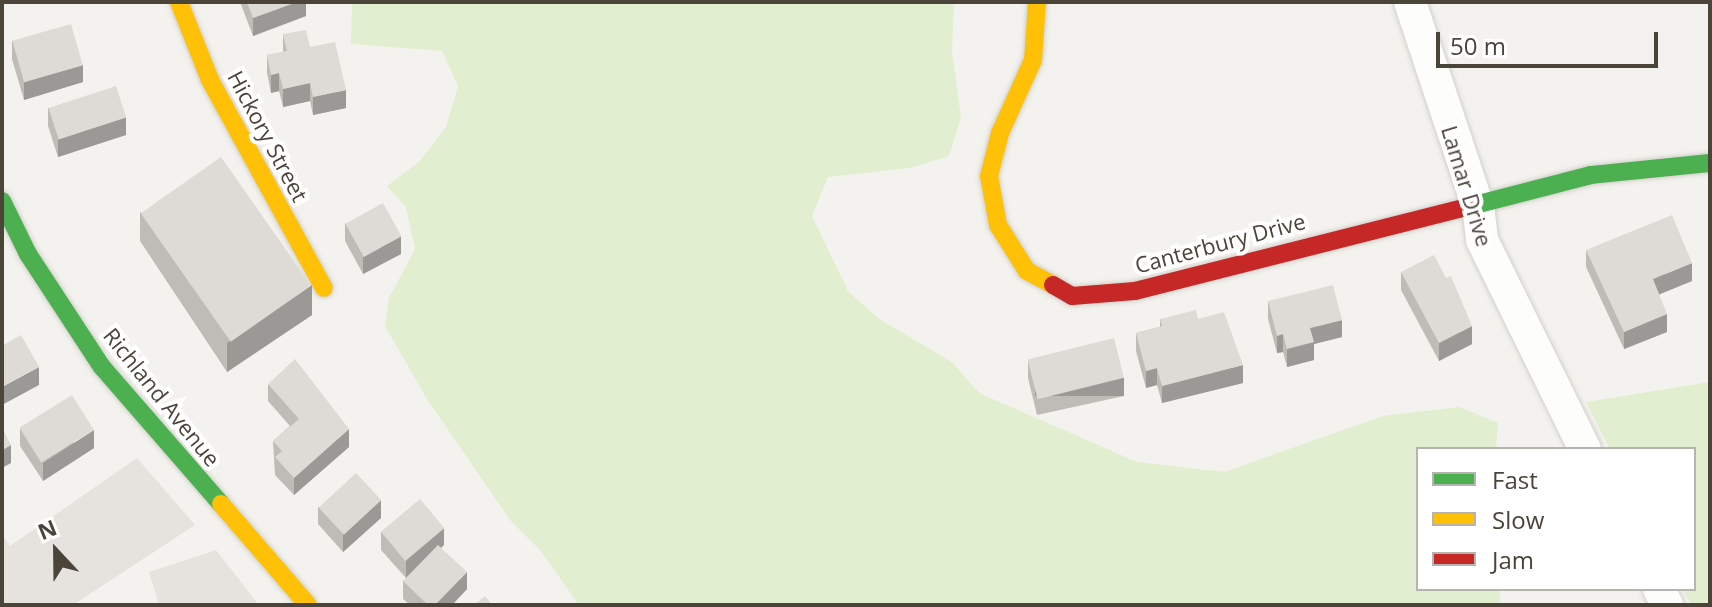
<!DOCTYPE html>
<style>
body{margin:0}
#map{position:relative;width:1712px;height:607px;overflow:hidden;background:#f4f2ee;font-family:"Open Sans",sans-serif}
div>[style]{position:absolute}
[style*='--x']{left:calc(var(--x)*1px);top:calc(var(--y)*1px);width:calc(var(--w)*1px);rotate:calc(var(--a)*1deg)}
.green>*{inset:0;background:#e1eecf}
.parking>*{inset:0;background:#e6e3df}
.roads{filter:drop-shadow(0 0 2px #d2d0cb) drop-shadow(0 0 2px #d2d0cb)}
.street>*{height:32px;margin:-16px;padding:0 16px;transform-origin:16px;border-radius:16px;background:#fdfdfc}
.fast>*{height:18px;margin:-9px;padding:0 9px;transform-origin:9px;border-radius:9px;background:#4caf50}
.slow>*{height:18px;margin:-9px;padding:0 9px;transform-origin:9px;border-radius:9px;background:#ffc107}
.jam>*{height:18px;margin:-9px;padding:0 9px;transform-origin:9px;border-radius:9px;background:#c62828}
.wall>*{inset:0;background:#bfbcb8}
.shaded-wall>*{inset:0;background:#9b9996;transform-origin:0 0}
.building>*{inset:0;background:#dedbd6;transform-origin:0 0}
span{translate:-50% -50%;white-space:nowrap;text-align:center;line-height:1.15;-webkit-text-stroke:8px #fff;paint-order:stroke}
.street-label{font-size:22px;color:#4b4439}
.frame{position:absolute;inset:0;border:4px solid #4b4439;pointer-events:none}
.legend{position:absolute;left:1416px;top:447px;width:280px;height:144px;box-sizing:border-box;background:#fff;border:2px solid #b7b4b0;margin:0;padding:10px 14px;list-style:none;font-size:24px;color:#4b4439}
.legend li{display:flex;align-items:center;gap:16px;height:40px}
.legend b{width:40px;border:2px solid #b7b4b0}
.north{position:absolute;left:16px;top:511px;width:80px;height:80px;-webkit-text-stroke:6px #fff;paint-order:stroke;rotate:338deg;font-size:22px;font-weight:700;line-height:32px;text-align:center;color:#4b4439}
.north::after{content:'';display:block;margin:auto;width:28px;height:36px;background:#4b4439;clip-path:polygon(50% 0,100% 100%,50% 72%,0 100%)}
.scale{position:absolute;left:1436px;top:32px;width:222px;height:36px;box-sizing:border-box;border:4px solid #4b4439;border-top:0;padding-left:10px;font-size:24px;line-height:28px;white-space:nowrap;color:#4b4439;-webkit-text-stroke:6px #fff;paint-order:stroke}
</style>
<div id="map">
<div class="green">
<div style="clip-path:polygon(352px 2px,954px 2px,952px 51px,961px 118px,949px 156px,910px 168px,828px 177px,812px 216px,848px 291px,879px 319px,952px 362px,979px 393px,1137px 462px,1224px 472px,1383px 416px,1459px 407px,1498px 423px,1496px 449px,1418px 449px,1418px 589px,1499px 589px,1501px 605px,579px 605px,540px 550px,510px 520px,427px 399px,385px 326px,389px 298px,415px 249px,406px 207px,387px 186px,420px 161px,446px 127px,458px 86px,442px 51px,351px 44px)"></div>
<div style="clip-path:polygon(1710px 382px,1710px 605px,1691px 605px,1683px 589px,1694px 589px,1694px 449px,1610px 449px,1586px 402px)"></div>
</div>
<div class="parking">
<div style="clip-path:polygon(137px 458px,195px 525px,73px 605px,2px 605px,2px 534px,10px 546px)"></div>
<div style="clip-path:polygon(216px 550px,259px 605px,159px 605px,149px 572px)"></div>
</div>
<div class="roads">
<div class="street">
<div style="--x:1410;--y:2;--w:215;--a:71.6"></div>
<div style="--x:1478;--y:206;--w:34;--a:83"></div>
<div style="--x:1482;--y:240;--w:233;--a:63.8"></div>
<div style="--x:1659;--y:589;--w:18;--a:63"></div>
</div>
<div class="fast">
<div style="--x:2;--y:201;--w:59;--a:63.9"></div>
<div style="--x:28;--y:254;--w:135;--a:56.8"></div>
<div style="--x:102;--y:367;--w:181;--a:49"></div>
<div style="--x:1471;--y:206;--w:124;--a:-14.5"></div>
<div style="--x:1591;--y:175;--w:120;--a:-5.8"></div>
</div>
<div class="slow">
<div style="--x:179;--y:2;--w:84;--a:68.3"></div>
<div style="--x:210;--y:80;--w:237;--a:61.3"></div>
<div style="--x:1037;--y:2;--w:58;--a:93.9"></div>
<div style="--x:1033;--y:60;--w:80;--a:114.3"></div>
<div style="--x:1000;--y:133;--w:44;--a:104.3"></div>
<div style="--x:989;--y:176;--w:50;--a:79.6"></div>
<div style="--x:998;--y:225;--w:54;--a:57.8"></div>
<div style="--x:1027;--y:271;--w:30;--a:28"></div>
<div style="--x:221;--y:504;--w:133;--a:49.3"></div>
</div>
<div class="jam">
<div style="--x:1053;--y:285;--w:22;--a:30"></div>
<div style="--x:1072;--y:296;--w:63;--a:-4.5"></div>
<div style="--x:1135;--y:291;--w:347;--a:-14.2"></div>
</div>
</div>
<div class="wall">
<div style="clip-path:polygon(240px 2px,306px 2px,306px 16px,253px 36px)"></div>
<div style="clip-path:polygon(283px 34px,310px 47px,346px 108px,313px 115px,310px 101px,283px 107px,279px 91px,271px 93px,267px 73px,267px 55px,283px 52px)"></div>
<div style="clip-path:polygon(12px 41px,83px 82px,24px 100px,12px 59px)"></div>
<div style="clip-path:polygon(48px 108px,126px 135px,58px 157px,48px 126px)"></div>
<div style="clip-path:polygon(140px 212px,312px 315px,227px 372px,140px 241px)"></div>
<div style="clip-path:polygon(345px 223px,401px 254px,363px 274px,345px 241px)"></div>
<div style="clip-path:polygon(1586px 250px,1692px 281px,1659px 294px,1667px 332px,1624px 349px,1586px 267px)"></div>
<div style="clip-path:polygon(1401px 272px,1472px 344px,1439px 361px,1401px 290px)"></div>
<div style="clip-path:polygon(1268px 301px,1342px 337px,1314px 344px,1314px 360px,1287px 367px,1283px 352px,1277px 353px,1268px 319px)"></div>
<div style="clip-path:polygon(1160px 319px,1198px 319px,1243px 383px,1162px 403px,1157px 385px,1146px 388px,1136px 351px,1136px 333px,1160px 327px)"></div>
<div style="clip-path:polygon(1028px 361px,1124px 396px,1037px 415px,1028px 378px)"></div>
<div style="clip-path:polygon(268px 384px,349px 447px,294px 495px,275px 475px,273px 441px,290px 426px,268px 401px)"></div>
<div style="clip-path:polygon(20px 428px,94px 448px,43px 481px,20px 446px)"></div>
<div style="clip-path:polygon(318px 507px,381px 518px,343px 552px,318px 524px)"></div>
<div style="clip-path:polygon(381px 532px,444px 545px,441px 548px,467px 589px,452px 605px,410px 605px,403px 599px,403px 581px,411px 573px,406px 578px,381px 550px)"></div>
</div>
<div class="shaded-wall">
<div style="clip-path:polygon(297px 2px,306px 2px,306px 16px,253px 36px,253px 18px)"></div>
<div style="clip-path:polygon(83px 65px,83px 82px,24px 100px,24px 82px)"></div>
<div style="clip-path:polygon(279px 73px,279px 91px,271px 93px,271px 75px)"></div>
<div style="clip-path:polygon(310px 83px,310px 101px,283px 107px,283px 89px)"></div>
<div style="clip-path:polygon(346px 90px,346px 108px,313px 115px,313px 97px)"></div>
<div style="clip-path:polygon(126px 117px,126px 135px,58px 157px,58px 140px)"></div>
<div style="clip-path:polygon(401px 236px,401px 254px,363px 274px,363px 257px)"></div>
<div style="clip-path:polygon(1692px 263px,1692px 281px,1653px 297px,1653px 279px)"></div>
<div style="clip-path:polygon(312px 285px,312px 315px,227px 372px,227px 343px)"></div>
<div style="clip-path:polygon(1667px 314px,1667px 332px,1624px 349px,1624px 332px)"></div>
<div style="clip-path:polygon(1342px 320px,1342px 337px,1314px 344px,1314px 360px,1287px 367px,1287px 349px,1310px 328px)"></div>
<div style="clip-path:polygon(1472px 326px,1472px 344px,1439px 361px,1439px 343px)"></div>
<div style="left:4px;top:331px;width:18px;height:2px;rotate:90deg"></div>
<div style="clip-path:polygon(1283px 334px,1283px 352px,1277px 353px,1277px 336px)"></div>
<div style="clip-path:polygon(1243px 365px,1243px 383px,1162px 403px,1162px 386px)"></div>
<div style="clip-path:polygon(39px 367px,39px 385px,2px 405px,2px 387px)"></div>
<div style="clip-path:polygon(1157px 368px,1157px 385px,1146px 388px,1146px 371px)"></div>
<div style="left:1124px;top:378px;width:18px;height:89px;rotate:90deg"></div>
<div style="clip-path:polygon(349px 429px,349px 447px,294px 495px,294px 478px)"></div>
<div style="clip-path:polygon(94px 430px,94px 448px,43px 481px,43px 463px)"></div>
<div style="clip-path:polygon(11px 445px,11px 463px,2px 468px,2px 450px)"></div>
<div style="clip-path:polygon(381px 500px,381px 518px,343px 552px,343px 534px)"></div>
<div style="clip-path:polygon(444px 528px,444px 545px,406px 578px,406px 560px)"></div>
<div style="clip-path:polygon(467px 572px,467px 589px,452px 605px,435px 605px)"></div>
</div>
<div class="building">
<div style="clip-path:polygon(247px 2px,297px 2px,253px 18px)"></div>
<div style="left:71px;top:24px;width:43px;height:61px;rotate:74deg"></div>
<div style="clip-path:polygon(306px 30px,310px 47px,335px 42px,346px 90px,313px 97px,310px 83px,283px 89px,279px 73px,271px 75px,267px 55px,287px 51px,283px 34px)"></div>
<div style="left:116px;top:86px;width:33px;height:71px;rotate:72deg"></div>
<div style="left:221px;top:157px;width:157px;height:98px;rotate:55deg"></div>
<div style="left:383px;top:203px;width:38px;height:43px;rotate:61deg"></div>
<div style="clip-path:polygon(1672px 215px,1692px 263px,1653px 279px,1667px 314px,1624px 332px,1586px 250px)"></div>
<div style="clip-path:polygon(1434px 255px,1446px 278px,1451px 276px,1472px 326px,1439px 343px,1401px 272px)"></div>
<div style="clip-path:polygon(1333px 285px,1342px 320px,1310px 328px,1314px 342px,1287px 349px,1283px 334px,1277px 336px,1268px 301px)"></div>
<div style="clip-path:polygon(1196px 310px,1198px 319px,1224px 312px,1243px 365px,1162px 386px,1157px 368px,1146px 371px,1136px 333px,1162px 326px,1160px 319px)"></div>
<div style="clip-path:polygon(21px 335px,39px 367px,2px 387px,2px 346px)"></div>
<div style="left:1114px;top:338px;width:41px;height:89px;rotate:76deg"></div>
<div style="clip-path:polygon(295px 359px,349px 429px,294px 478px,275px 457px,282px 451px,273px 441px,299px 419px,268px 384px)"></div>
<div style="left:72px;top:395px;width:41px;height:62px;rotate:58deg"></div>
<div style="clip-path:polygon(2px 428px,11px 445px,2px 450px)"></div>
<div style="left:356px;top:473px;width:37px;height:51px;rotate:47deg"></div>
<div style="left:420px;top:499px;width:38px;height:51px;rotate:50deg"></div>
<div style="clip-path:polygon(438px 545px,467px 572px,435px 605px,428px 605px,403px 581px)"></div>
<div style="clip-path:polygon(485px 596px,492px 605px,474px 605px)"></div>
</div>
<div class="street-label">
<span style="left:268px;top:136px;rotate:62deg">Hickory Street</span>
<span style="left:1467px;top:186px;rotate:73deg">Lamar Drive</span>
<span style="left:1220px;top:243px;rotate:-15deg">Canterbury Drive</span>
<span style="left:162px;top:397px;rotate:51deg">Richland Avenue</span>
</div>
<div class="frame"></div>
<ul class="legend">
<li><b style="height:10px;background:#4caf50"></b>Fast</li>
<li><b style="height:10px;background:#ffc107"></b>Slow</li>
<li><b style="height:10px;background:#c62828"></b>Jam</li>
</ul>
<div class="north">N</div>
<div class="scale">50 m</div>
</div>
